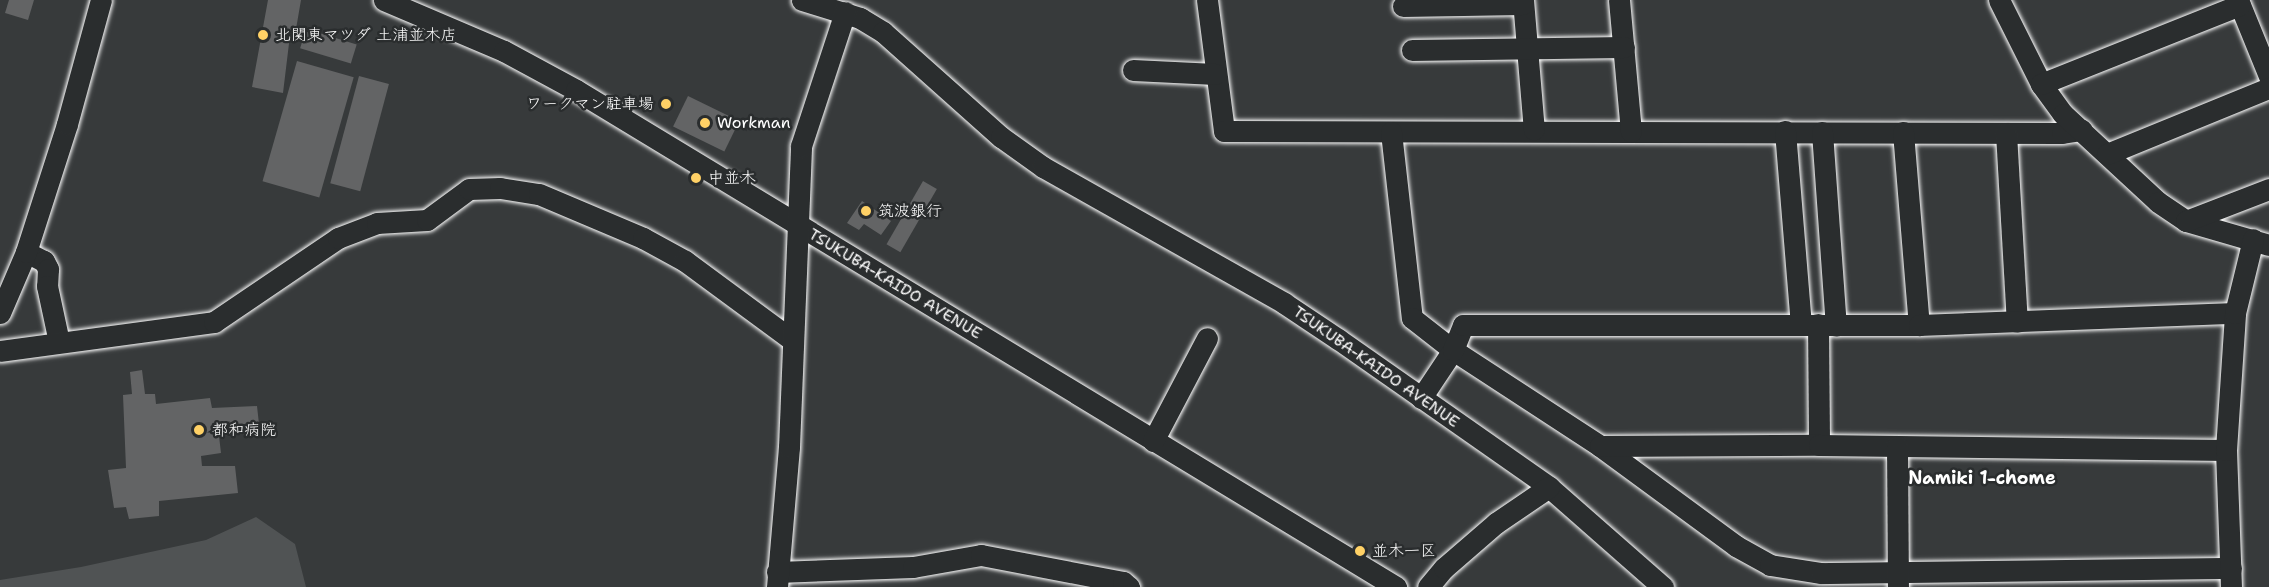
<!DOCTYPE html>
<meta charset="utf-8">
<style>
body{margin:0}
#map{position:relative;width:2269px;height:587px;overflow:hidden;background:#373a3b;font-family:"Shantell Sans","Klee One",sans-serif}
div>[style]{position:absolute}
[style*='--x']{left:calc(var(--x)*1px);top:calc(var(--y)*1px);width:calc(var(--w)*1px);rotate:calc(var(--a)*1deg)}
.green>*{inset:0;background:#505354}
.building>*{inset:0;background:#636465;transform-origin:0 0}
.roads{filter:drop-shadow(0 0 2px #fff) drop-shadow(0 0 2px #fff)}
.minor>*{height:21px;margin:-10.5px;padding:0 10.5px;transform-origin:10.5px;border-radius:10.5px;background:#2a2d2e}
.dots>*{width:16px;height:16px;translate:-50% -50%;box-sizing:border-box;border:3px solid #2a2d2e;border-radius:50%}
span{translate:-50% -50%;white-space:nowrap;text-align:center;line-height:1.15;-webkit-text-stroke:5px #2a2d2e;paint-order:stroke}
.poi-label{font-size:16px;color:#fff}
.left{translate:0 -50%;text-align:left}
.right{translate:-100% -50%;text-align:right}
.street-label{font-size:16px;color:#fff}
.neighbourhood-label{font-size:18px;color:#fff;font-weight:700}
</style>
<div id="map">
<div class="green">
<div style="clip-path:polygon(256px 517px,295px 544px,306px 587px,0 587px,0 580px,81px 567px,206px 540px)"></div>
</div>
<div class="building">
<div style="clip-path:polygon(9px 0,34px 0,28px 20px,5px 13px)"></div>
<div style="clip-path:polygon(268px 0,301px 0,296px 29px,291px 27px,283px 93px,252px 87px)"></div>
<div style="left:306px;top:29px;width:53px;height:20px;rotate:17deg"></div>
<div style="left:297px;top:61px;width:59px;height:125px;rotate:16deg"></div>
<div style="left:359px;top:76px;width:31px;height:111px;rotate:15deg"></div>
<div style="left:688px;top:96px;width:57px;height:34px;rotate:26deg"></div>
<div style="left:923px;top:181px;width:16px;height:73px;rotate:30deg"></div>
<div style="clip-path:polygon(862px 201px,891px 221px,881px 235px,864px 224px,859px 230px,847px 223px)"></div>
<div style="clip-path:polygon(142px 370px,145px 394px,155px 394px,156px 404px,210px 398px,212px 408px,257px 406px,260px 433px,219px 436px,221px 453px,201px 456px,202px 466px,235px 466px,238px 493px,159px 501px,159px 516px,129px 519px,126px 507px,114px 508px,108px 470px,126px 468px,123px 395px,132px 394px,130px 372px)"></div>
</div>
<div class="roads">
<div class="minor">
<div style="--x:384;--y:0;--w:130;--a:23"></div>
<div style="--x:504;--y:51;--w:82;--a:28.4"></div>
<div style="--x:576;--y:90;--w:959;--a:31.22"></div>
<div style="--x:802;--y:0;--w:61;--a:17.2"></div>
<div style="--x:860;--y:18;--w:27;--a:31"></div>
<div style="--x:883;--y:32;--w:158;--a:41.7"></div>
<div style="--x:1001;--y:137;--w:52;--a:35.5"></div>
<div style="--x:1043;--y:167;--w:277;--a:29.4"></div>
<div style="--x:1284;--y:303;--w:65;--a:33.7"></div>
<div style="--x:1338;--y:339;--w:258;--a:35"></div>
<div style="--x:1549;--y:487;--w:152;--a:41.3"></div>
<div style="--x:1207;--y:0;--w:132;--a:82.6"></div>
<div style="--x:1224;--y:131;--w:838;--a:0.14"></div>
<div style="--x:2062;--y:133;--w:20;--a:-9"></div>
<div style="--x:1523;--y:0;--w:130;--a:85.2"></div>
<div style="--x:1619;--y:0;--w:132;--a:84.8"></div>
<div style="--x:1999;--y:0;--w:94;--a:63.4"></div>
<div style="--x:2041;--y:84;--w:37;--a:54"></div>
<div style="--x:2063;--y:114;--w:129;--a:42.8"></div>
<div style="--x:2158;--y:202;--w:34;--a:34"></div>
<div style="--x:2186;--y:221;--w:86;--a:16.1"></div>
<div style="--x:2238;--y:0;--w:82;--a:67.8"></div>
<div style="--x:1403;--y:6;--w:120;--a:-1"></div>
<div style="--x:1412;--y:50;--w:212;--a:-0.8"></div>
<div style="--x:1133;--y:70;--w:82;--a:2.8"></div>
<div style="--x:2041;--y:84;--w:214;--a:-21.7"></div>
<div style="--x:1785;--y:131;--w:194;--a:85.3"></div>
<div style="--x:1391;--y:132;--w:187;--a:83.6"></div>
<div style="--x:1412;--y:318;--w:52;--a:38"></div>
<div style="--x:1453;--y:350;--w:176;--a:33.1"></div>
<div style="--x:1600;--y:446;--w:169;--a:36.3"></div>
<div style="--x:1736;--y:546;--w:39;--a:29"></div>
<div style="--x:1770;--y:565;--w:52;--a:8.9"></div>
<div style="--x:1821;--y:573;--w:410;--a:-0.7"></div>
<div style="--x:1822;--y:132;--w:194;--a:85.9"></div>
<div style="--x:1903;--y:132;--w:194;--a:85.3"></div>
<div style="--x:2006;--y:133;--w:189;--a:86.7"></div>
<div style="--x:2107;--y:154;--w:175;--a:-22.2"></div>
<div style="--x:2186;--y:221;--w:89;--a:-21.1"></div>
<div style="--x:26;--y:252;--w:20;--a:27"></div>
<div style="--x:44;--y:261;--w:9;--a:63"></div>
<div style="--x:48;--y:269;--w:17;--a:93"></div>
<div style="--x:47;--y:286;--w:57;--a:77.9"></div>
<div style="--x:0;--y:313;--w:66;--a:-66.9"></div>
<div style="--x:26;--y:252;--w:134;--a:-72.2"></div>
<div style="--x:67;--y:124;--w:129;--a:-74.7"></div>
<div style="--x:1818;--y:324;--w:121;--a:89.5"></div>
<div style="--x:0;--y:351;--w:216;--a:-7.7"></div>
<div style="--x:214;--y:322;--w:150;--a:-34.1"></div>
<div style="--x:338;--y:238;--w:42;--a:-21"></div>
<div style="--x:377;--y:223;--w:50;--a:-3.4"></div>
<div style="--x:427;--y:220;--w:52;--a:-36.4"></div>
<div style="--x:469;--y:189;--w:31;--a:-2"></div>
<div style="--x:500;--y:188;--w:39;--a:9"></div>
<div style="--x:539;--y:194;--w:113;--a:22.9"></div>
<div style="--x:643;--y:238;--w:48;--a:28.7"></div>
<div style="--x:685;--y:261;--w:133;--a:36.4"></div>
<div style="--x:1421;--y:398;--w:58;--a:-56.3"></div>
<div style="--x:1453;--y:350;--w:27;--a:-68"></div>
<div style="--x:1463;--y:325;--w:456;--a:0"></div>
<div style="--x:1919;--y:325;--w:316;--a:-2.2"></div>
<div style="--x:1153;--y:441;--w:116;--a:-62.3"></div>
<div style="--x:1600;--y:446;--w:219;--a:-0.3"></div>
<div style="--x:1819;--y:445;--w:407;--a:0.7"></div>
<div style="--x:1897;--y:446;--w:141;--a:89.6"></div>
<div style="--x:777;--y:572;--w:136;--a:-2.1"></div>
<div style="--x:913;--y:567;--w:69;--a:-10"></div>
<div style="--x:981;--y:555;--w:145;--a:10.8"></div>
<div style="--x:1123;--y:582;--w:8;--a:40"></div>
<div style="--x:777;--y:587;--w:141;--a:-85.1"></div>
<div style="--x:789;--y:447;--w:301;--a:-87.7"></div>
<div style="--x:801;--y:146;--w:141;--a:-71.8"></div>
<div style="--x:1428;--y:587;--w:25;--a:-50"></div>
<div style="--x:1444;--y:568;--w:69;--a:-40.9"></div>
<div style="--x:1496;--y:523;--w:64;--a:-34.2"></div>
<div style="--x:2231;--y:587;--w:137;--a:-92.1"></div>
<div style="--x:2226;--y:450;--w:137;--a:-86.2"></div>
<div style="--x:2235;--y:313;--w:76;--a:-76.3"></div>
</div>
</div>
<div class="dots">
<div style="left:263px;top:35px;background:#ffd166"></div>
<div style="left:666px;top:104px;background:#ffd166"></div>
<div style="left:705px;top:123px;background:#ffd166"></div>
<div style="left:696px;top:178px;background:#ffd166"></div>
<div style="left:866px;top:211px;background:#ffd166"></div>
<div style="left:199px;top:430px;background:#ffd166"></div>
<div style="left:1360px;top:551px;background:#ffd166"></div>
</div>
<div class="poi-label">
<span class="left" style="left:275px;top:35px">北関東マツダ 土浦並木店</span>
<span class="right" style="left:654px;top:104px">ワークマン駐車場</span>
<span class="left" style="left:717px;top:123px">Workman</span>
<span class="left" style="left:708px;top:178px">中並木</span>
<span class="left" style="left:878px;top:211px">筑波銀行</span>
<span class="left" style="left:212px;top:430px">都和病院</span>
<span class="left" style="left:1372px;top:551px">並木一区</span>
</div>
<div class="street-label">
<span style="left:895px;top:284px;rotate:31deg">TSUKUBA-KAIDO AVENUE</span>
<span style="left:1376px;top:367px;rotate:35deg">TSUKUBA-KAIDO AVENUE</span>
</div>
<div class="neighbourhood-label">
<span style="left:1982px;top:478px">Namiki 1-chome</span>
</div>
</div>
